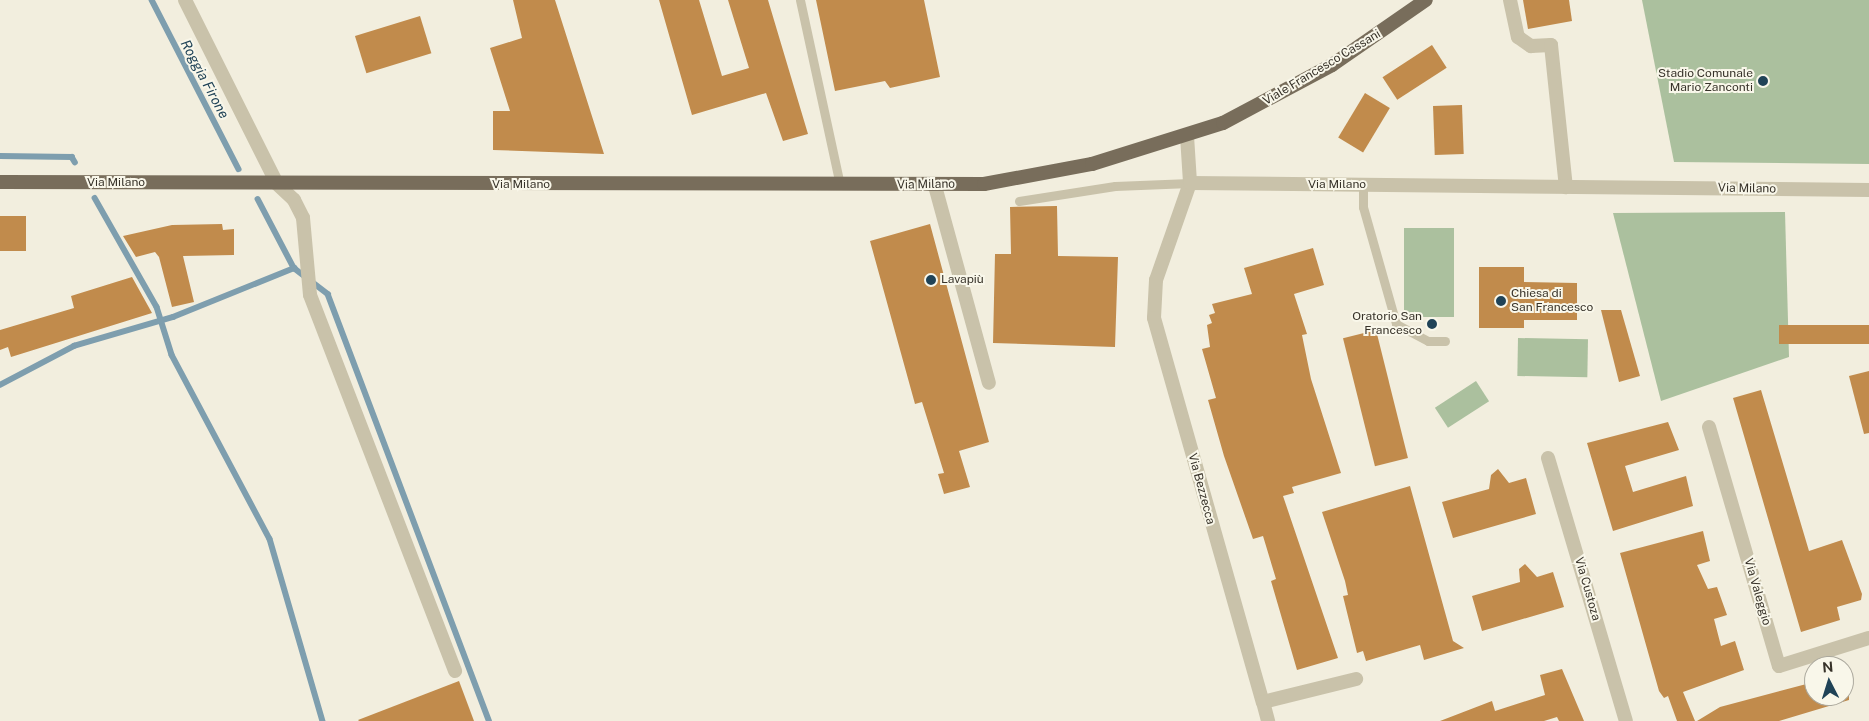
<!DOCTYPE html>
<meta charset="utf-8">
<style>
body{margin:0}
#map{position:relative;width:1869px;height:721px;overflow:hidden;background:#f2eede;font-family:"Public Sans",sans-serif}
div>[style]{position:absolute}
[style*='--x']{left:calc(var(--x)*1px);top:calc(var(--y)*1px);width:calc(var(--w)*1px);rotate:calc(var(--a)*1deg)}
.green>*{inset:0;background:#abc09e;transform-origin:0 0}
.stream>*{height:5.5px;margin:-2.75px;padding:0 2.75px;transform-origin:2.75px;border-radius:2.75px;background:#7e9eae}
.building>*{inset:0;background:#c18b4c;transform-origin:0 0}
.service>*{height:9px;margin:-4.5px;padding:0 4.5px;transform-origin:4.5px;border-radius:4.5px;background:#c9c2aa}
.minor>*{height:14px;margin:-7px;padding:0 7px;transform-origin:7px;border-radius:7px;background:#c9c2aa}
.primary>*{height:14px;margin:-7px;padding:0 7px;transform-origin:7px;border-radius:7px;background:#786d5b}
.dots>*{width:14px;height:14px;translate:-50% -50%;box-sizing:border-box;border:2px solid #f9f7ea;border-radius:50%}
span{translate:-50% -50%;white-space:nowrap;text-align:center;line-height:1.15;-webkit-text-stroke:4px #f9f7ea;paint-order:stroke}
.street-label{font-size:12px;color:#373229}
.poi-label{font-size:12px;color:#373229}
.right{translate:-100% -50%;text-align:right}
.left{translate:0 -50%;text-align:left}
.water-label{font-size:14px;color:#204357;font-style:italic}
.north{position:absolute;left:1804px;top:656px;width:50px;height:50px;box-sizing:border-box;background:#f9f7ea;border:1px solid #aba89d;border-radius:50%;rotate:355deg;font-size:14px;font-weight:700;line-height:20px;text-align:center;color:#373229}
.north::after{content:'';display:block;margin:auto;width:18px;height:22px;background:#204357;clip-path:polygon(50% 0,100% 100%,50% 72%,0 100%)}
</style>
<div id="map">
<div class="green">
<div style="clip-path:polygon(1642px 0,1869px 0,1869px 164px,1674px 162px)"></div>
<div style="clip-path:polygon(1785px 212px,1789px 357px,1661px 401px,1613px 213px)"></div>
<div style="left:1404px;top:228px;width:50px;height:89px"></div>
<div style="left:1518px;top:338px;width:70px;height:38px;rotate:1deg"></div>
<div style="left:1476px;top:381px;width:24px;height:49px;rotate:57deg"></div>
</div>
<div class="stream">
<div style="--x:152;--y:0;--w:190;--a:62.8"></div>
<div style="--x:0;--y:156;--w:72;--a:0.8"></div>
<div style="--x:72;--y:157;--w:6;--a:59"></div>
<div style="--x:95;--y:198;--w:125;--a:60.4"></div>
<div style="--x:157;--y:307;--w:50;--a:72.6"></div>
<div style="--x:172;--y:355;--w:208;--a:62"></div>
<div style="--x:270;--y:539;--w:190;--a:73.8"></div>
<div style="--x:258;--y:199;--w:78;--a:62.4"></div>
<div style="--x:294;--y:268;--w:43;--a:37.4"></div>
<div style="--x:328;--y:294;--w:456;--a:69.3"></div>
<div style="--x:0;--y:385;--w:84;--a:-27.8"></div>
<div style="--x:74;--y:346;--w:103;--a:-16.3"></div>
<div style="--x:173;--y:317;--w:131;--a:-22"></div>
</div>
<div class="building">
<div style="clip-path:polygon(513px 0,555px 0,604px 154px,493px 150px,493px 111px,510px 111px,490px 48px,522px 38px)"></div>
<div style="clip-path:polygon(659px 0,699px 0,722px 76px,749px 68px,728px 0,768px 0,808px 134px,783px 141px,766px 93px,692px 115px)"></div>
<div style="clip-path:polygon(816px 0,924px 0,940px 77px,890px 88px,885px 81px,835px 91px)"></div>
<div style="clip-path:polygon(1523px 0,1569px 0,1572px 21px,1528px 29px)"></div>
<div style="left:420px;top:16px;width:39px;height:68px;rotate:73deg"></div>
<div style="left:1432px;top:45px;width:27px;height:59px;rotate:57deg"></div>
<div style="left:1365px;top:93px;width:29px;height:52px;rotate:31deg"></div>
<div style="left:1462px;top:105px;width:49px;height:29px;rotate:88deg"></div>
<div style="clip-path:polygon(1057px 206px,1058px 256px,1118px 257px,1115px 347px,993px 343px,995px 254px,1011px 254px,1010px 207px)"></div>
<div style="left:0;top:216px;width:26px;height:35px"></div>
<div style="clip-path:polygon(222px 224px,223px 230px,234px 229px,234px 255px,183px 256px,194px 302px,172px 307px,159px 257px,155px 252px,136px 257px,123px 236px,172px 225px)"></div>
<div style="clip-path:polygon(930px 224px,989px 442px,959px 451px,970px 487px,944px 494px,938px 474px,944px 473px,922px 402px,915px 404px,870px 241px)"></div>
<div style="clip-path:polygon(1313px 248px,1324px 285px,1294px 294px,1307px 334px,1302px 335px,1311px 379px,1341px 473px,1292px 487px,1294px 493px,1283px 496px,1338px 658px,1297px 670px,1271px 581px,1276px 579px,1263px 536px,1253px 539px,1224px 456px,1208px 400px,1216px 398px,1202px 349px,1210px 347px,1207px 325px,1212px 323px,1209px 315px,1215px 313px,1212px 304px,1252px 294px,1244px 268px)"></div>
<div style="clip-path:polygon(1479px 267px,1524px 267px,1524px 282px,1577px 283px,1577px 320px,1524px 320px,1524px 328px,1479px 328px)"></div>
<div style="clip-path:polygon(132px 277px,152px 313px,11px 357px,8px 347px,0 350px,0 330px,74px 308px,71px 296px)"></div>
<div style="clip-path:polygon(1601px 310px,1621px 310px,1640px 376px,1619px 382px)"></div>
<div style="left:1869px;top:325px;width:19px;height:90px;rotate:90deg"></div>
<div style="left:1376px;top:330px;width:132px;height:34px;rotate:76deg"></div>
<div style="clip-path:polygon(1869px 371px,1869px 433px,1864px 434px,1849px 376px)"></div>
<div style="clip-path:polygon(1761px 390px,1809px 551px,1842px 540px,1862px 594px,1861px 600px,1837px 607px,1840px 620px,1801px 632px,1733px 398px)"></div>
<div style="clip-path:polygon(1668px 422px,1679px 450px,1625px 466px,1633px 492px,1686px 476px,1693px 506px,1613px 531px,1587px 443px)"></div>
<div style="clip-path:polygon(1498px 469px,1509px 483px,1526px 478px,1536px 514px,1453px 538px,1442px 502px,1489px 489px,1491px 475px)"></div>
<div style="clip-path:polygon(1410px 486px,1453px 641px,1464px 648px,1424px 660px,1420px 645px,1366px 661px,1363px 651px,1357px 653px,1343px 596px,1348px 595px,1345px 581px,1322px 512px)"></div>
<div style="clip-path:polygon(1703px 531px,1710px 561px,1697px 565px,1708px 589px,1717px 587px,1727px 615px,1714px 619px,1721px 646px,1735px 641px,1744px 670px,1683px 692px,1695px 721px,1677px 721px,1668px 696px,1664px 698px,1659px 691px,1620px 553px)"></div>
<div style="clip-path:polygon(1525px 564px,1537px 577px,1553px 572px,1564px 607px,1482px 631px,1472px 596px,1520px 582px,1519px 569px)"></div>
<div style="clip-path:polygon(1562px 669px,1584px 721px,1559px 721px,1557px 717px,1544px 721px,1440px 721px,1492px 701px,1495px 711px,1545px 695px,1540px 675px)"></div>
<div style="clip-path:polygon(459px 681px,474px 721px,359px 721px,358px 720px)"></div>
<div style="clip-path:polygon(1814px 682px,1814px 696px,1849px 696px,1849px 700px,1779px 721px,1697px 721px,1720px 707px)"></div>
</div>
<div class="service">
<div style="--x:800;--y:0;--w:189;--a:77.8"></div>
<div style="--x:1363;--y:185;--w:22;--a:90"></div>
<div style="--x:1363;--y:207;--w:122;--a:74.2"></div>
<div style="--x:1396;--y:324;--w:36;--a:28"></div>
<div style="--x:1428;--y:341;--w:17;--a:0"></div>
<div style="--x:1019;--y:201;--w:97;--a:-8.9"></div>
<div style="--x:1115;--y:186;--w:75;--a:-2.3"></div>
</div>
<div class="minor">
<div style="--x:185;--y:0;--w:206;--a:63.4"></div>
<div style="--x:277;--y:184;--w:23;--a:43"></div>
<div style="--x:294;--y:200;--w:20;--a:63"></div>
<div style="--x:303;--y:218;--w:77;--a:84.8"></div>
<div style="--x:310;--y:295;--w:403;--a:68.9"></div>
<div style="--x:1510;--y:0;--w:38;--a:78"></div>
<div style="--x:1518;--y:37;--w:16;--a:35"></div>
<div style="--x:1531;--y:46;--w:20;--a:-3"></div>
<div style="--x:1551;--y:45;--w:143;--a:84"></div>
<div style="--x:1187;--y:136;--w:47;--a:86.3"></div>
<div style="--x:1190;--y:183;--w:103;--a:109.3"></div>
<div style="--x:1156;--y:280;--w:38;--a:93"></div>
<div style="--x:1154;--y:318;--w:399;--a:74.2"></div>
<div style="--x:1263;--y:702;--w:96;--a:-13.9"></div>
<div style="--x:1190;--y:183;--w:679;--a:0.59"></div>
<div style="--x:935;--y:186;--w:204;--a:74.7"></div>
<div style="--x:1709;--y:427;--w:249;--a:73.7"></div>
<div style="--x:1779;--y:666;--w:94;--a:-17.3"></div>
<div style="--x:1548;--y:458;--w:274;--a:73.5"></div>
<div style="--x:1263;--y:702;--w:20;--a:75"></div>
</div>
<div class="primary">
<div style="--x:0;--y:182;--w:984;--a:0.12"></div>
<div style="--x:984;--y:184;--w:110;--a:-10.5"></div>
<div style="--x:1092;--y:164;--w:137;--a:-17.4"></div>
<div style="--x:1223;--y:123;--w:123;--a:-28"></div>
<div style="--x:1332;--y:65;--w:114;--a:-34.7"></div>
</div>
<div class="dots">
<div style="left:1763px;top:81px;background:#204357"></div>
<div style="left:931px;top:280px;background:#204357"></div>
<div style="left:1501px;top:301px;background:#204357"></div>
<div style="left:1432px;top:324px;background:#204357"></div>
</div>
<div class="street-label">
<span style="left:1322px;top:68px;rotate:-31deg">Viale Francesco Cassani</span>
<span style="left:116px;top:183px">Via Milano</span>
<span style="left:521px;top:185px">Via Milano</span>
<span style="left:926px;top:185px;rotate:-1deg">Via Milano</span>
<span style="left:1337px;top:185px">Via Milano</span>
<span style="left:1747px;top:189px;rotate:1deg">Via Milano</span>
<span style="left:1201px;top:489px;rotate:75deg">Via Bezzecca</span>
<span style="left:1587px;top:589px;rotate:74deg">Via Custoza</span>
<span style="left:1757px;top:592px;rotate:74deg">Via Valeggio</span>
</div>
<div class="poi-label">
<span class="right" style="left:1753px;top:81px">Stadio Comunale<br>Mario Zanconti</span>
<span class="left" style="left:941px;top:280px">Lavapiù</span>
<span class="left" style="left:1511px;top:301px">Chiesa di<br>San Francesco</span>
<span class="right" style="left:1422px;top:324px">Oratorio San<br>Francesco</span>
</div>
<div class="water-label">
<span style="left:205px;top:79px;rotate:62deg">Roggia Firone</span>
</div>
<div class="north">N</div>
</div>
